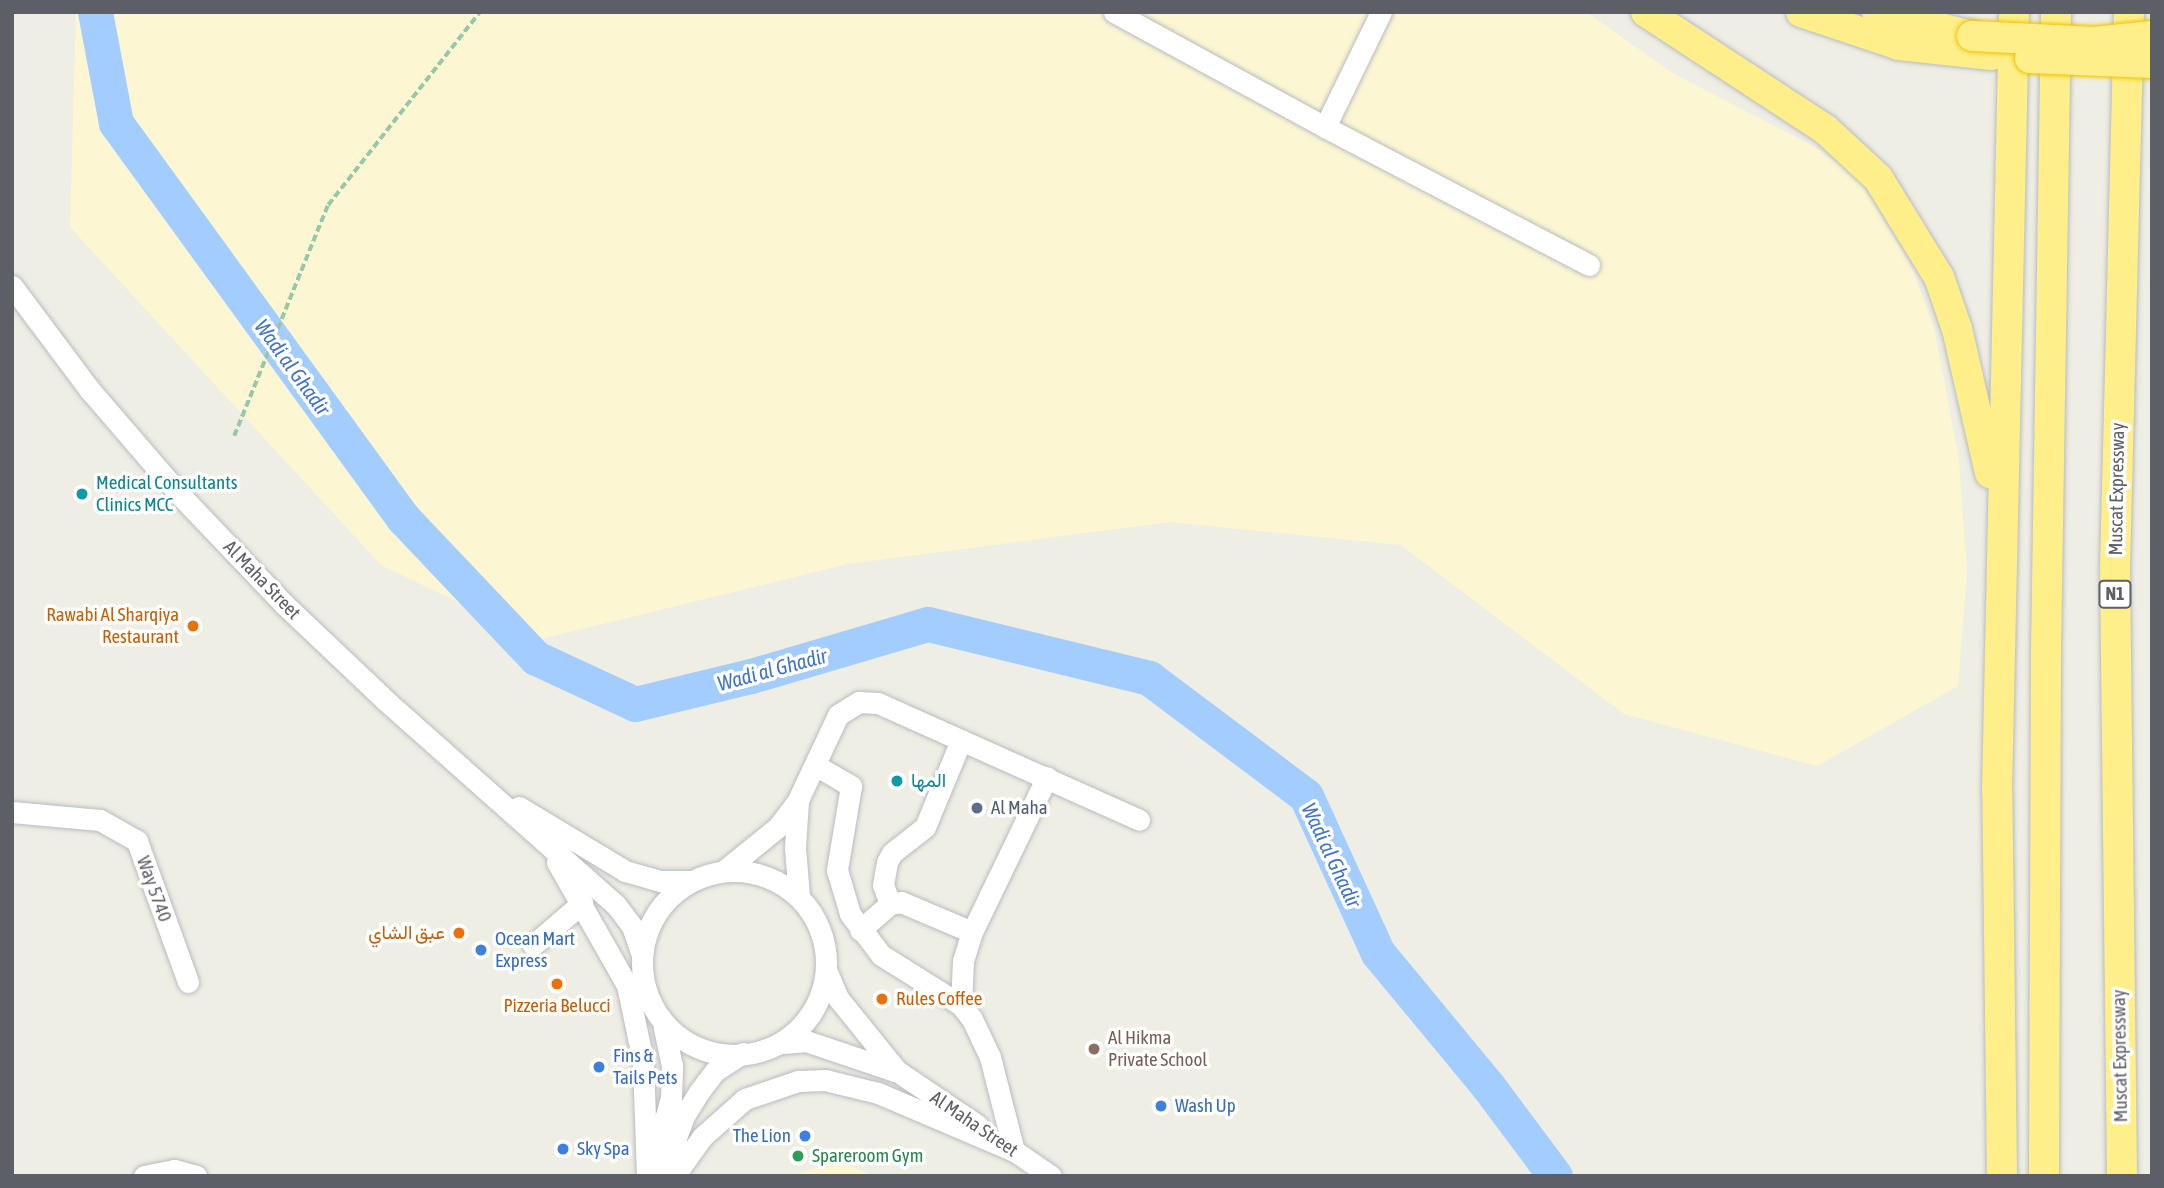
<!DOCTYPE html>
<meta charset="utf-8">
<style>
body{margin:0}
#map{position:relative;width:2164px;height:1188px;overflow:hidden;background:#efeee4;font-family:"Asap Condensed",Vazirmatn,sans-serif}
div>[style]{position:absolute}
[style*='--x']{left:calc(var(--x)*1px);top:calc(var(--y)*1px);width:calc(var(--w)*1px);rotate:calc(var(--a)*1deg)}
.sand>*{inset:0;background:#fcf7d2}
.river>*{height:35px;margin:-17.5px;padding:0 17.5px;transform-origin:17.5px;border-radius:17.5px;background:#a3cdff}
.path>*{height:3.5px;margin-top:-1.75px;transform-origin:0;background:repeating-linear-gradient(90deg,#97c6aa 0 7px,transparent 0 10.5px)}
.roads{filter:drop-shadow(0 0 2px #b9bbc0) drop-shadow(0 0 2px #b9bbc0)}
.minor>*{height:21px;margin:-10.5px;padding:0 10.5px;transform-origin:10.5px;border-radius:10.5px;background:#fff}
.minor>.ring{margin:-10.5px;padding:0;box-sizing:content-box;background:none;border:21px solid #fff;border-radius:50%}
.highway>*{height:30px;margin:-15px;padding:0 15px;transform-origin:15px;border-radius:15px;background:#ffef8a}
.bridges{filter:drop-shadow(0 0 2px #f2c200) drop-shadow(0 0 2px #f2c200)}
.highway-bridge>*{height:30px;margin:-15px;padding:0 15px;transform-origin:15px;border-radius:15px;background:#ffef8a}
.dots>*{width:19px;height:19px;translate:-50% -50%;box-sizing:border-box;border:4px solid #fff;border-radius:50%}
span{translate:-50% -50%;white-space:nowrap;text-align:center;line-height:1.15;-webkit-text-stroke:7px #fff;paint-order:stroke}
.shield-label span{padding:2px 5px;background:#fff;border:2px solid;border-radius:5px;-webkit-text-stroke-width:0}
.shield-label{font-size:18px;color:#5c5f65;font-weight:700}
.culture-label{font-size:19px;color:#0d838f}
.left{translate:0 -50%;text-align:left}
.street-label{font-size:19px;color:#5c5f65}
.food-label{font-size:19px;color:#c56008}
.right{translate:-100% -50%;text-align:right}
.service-label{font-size:19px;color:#4e5e75}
.shop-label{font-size:19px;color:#366cbe}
.education-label{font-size:19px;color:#785e54}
.leisure-label{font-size:19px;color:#27864d}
.water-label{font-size:21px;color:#4173c8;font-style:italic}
.frame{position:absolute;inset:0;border:14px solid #5c5f65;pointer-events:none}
</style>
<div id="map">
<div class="sand">
<div style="clip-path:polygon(76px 12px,1586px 12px,1674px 74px,1813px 146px,1858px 177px,1912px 268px,1934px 328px,1959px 460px,1967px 571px,1958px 686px,1817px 766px,1624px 714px,1401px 545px,1170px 522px,848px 564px,537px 640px,381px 565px,70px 227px)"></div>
<div style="clip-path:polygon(836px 1160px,874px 1176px,792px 1176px)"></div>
</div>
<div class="river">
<div style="--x:95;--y:12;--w:113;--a:79.3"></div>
<div style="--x:116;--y:123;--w:488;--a:54"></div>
<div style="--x:403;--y:518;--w:193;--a:46.5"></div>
<div style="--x:536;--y:658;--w:109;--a:24.9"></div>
<div style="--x:635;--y:704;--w:119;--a:-13.6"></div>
<div style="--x:751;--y:676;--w:184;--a:-16.4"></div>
<div style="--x:928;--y:624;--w:228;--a:13.7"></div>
<div style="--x:1149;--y:678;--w:196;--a:36.9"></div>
<div style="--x:1306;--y:796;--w:173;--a:65.4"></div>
<div style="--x:1378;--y:953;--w:173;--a:50.4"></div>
<div style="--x:1488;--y:1086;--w:112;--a:53.3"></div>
</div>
<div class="path">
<div style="--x:234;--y:436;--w:249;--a:-67.9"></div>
<div style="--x:328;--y:205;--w:246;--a:-51.8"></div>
</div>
<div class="roads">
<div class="minor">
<div style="--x:1114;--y:12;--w:240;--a:28.6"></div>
<div style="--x:1381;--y:12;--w:128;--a:116"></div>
<div style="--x:1325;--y:127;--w:298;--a:27.6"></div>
<div style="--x:12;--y:286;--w:129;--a:53.2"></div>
<div style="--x:89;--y:389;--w:143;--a:49.3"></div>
<div style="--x:182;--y:497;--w:149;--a:46.4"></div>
<div style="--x:285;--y:605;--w:138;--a:43.5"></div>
<div style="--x:385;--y:700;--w:309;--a:41.6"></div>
<div style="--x:616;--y:905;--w:26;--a:53"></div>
<div style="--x:632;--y:926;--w:31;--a:71"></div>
<div style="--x:815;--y:765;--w:42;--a:30.3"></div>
<div style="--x:851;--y:786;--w:85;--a:99.5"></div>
<div style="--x:837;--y:870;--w:46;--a:73.5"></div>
<div style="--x:850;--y:914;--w:51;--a:52.9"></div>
<div style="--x:881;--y:955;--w:94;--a:32"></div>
<div style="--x:961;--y:1005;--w:18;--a:52"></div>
<div style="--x:972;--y:1019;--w:42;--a:64.7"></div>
<div style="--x:990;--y:1057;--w:97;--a:75.7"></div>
<div style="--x:798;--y:801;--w:47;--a:93.7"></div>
<div style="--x:795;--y:848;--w:48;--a:85.2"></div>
<div style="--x:519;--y:807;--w:124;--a:31.1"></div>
<div style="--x:625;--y:871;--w:37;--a:16"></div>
<div style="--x:661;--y:881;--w:29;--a:0"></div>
<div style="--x:12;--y:812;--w:88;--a:5.2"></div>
<div style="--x:100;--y:820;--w:43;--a:29.6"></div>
<div style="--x:137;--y:841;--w:150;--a:70.1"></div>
<div style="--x:557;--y:862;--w:142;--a:60.4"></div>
<div style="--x:627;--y:985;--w:78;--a:78.1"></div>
<div style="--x:643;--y:1061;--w:115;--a:88"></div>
<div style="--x:725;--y:870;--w:68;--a:-39.1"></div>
<div style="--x:778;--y:827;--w:34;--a:-53"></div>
<div style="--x:798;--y:800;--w:94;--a:-64.8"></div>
<div style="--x:838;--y:715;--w:25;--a:-32"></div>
<div style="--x:859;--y:702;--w:19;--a:3"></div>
<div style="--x:878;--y:703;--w:286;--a:24.1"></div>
<div class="ring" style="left:642px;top:871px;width:163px;height:163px"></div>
<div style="--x:890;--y:904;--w:20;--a:-110"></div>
<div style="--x:883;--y:885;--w:23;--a:-80"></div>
<div style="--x:887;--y:862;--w:10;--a:-61"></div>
<div style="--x:892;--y:853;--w:42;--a:-38.2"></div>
<div style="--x:925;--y:827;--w:94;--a:-67.5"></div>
<div style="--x:860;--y:930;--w:40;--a:-41"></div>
<div style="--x:890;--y:904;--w:11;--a:-10"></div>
<div style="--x:901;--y:902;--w:77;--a:22.9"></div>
<div style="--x:533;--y:945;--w:65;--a:-40.6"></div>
<div style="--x:827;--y:972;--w:28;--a:67"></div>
<div style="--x:838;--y:998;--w:94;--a:51.1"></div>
<div style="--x:897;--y:1071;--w:97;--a:34"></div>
<div style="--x:961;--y:1005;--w:44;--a:-87.4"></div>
<div style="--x:963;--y:961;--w:30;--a:-73"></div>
<div style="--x:972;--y:932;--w:172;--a:-64.2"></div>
<div style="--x:784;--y:1043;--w:22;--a:-5"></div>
<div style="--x:806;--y:1041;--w:94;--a:18.6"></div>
<div style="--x:1003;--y:1143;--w:58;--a:34.5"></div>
<div style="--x:652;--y:1165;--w:70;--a:-74.2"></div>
<div style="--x:671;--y:1098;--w:32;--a:-88"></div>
<div style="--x:672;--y:1066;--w:40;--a:-102"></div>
<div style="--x:144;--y:1176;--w:31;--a:-11"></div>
<div style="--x:174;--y:1170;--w:23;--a:15"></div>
<div style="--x:662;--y:1176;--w:64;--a:-69.9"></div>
<div style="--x:684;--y:1116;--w:28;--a:-58"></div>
<div style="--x:699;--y:1092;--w:26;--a:-53"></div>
<div style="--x:715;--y:1071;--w:33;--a:-33"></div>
<div style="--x:674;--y:1176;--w:48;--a:-54.3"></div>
<div style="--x:702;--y:1137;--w:57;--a:-41.5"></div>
<div style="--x:745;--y:1099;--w:56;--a:-18.8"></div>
<div style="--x:798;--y:1081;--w:27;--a:-2"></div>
<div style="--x:825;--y:1080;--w:55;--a:13.8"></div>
<div style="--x:878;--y:1093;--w:148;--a:23.1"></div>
</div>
<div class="highway">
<div style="--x:1646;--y:12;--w:214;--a:33.2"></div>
<div style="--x:1825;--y:129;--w:72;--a:42.8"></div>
<div style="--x:1878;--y:178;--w:116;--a:58.4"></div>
<div style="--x:1939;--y:277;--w:55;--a:70.9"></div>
<div style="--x:1957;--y:329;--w:148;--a:77.1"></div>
<div style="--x:1801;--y:12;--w:103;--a:18.6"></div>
<div style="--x:1899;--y:45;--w:93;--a:6.2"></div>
<div style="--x:1877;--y:12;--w:98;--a:14.2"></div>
<div style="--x:2002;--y:1176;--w:385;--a:-90.7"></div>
<div style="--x:1997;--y:791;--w:779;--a:-88.75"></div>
<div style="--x:2044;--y:1176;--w:525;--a:-89.78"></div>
<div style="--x:2046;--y:651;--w:639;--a:-89.1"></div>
<div style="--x:2122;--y:1176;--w:608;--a:-90.66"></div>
<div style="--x:2115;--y:568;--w:556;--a:-88.56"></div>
</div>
</div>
<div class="bridges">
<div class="highway-bridge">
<div style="--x:1972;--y:36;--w:123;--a:2.8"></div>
<div style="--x:2095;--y:42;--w:57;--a:-6"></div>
<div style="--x:2030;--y:58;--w:122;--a:2.3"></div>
</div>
</div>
<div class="dots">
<div style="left:82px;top:494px;background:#0f9aa8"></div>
<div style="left:193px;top:626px;background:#e8710a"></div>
<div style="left:897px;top:781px;background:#0f9aa8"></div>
<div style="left:977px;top:808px;background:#5c6f8a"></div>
<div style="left:459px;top:933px;background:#e8710a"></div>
<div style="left:481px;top:950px;background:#3f7fe0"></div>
<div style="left:557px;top:984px;background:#e8710a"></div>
<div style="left:882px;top:999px;background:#e8710a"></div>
<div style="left:1094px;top:1049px;background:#8d6e63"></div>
<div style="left:599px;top:1067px;background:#3f7fe0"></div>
<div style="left:1161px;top:1106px;background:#3f7fe0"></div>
<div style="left:805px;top:1136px;background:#3f7fe0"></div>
<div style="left:563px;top:1149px;background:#3f7fe0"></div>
<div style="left:798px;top:1156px;background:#2e9e5b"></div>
</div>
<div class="shield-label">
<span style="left:2115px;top:594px">N1</span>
</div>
<div class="culture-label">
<span class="left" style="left:96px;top:494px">Medical Consultants<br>Clinics MCC</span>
<span class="left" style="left:911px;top:781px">المها</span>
</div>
<div class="street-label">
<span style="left:2117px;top:489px;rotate:-89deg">Muscat Expressway</span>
<span style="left:262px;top:580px;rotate:46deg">Al Maha Street</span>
<span style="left:154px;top:889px;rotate:70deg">Way 5740</span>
<span style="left:2120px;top:1056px;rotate:-91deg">Muscat Expressway</span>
<span style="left:974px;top:1124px;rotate:34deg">Al Maha Street</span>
</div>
<div class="food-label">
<span class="right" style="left:179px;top:626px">Rawabi Al Sharqiya<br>Restaurant</span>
<span class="right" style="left:445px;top:933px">عبق الشاي</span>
<span class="left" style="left:896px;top:999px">Rules Coffee</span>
<span style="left:557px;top:1006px">Pizzeria Belucci</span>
</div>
<div class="service-label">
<span class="left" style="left:991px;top:808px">Al Maha</span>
</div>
<div class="shop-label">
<span class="left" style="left:495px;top:950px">Ocean Mart<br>Express</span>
<span class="left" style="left:613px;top:1067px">Fins &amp;<br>Tails Pets</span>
<span class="left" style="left:1175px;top:1106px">Wash Up</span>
<span class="right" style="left:791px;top:1136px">The Lion</span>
<span class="left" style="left:577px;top:1149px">Sky Spa</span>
</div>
<div class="education-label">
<span class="left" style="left:1108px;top:1049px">Al Hikma<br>Private School</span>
</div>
<div class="leisure-label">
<span class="left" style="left:812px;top:1156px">Spareroom Gym</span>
</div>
<div class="water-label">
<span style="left:293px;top:367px;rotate:54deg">Wadi al Ghadir</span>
<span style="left:772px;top:669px;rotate:-15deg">Wadi al Ghadir</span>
<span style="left:1332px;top:855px;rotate:65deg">Wadi al Ghadir</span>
</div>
<div class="frame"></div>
</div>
